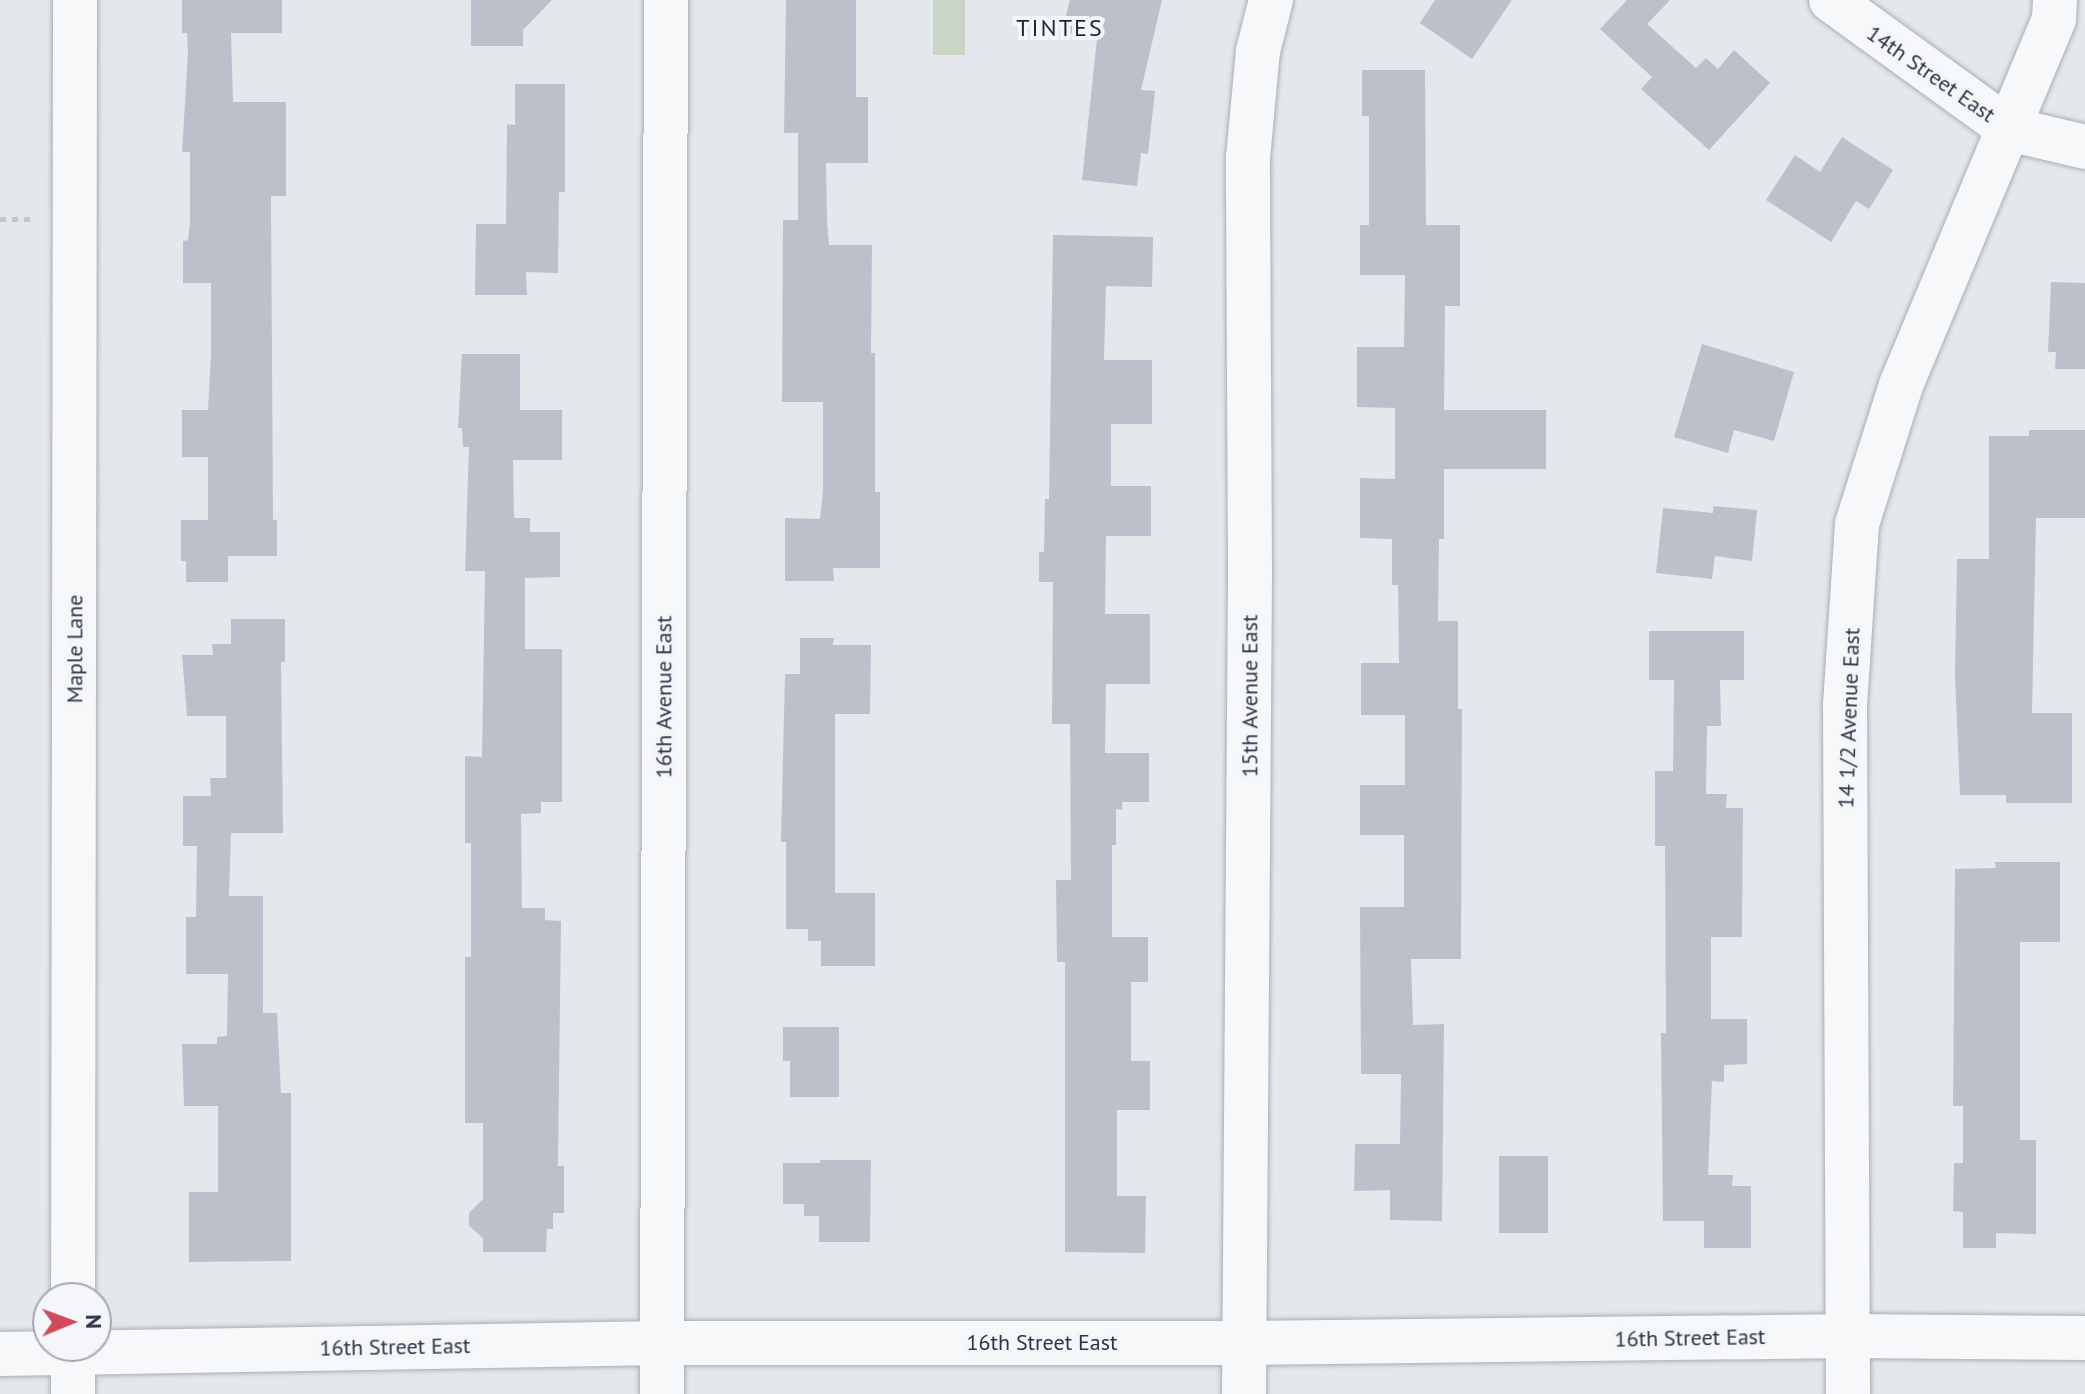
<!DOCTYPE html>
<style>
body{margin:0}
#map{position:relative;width:2085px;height:1394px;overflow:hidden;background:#e4e7ec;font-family:"PT Sans",sans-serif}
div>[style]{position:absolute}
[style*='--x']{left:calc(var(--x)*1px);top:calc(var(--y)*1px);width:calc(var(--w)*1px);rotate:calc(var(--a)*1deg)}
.green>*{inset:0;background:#c9d6c5;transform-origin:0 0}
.building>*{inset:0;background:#bbc0ca;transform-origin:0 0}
.path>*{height:5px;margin-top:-2.5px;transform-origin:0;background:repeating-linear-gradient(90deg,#c2c5cb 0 6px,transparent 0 12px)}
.roads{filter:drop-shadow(0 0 2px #a9aeb7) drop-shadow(0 0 2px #a9aeb7)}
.minor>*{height:44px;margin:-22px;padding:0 22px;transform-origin:22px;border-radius:22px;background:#f7f8fa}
.tertiary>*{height:44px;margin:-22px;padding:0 22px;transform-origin:22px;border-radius:22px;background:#f7f8fa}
span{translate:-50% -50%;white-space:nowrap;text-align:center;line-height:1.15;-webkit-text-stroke:8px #f4f6f9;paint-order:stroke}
.street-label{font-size:22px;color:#2b3445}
.neighbourhood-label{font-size:24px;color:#1d2536;letter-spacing:2px}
.north{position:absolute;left:32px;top:1282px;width:80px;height:80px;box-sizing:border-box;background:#f4f6f9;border:2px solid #a4a8b1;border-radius:50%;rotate:89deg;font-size:22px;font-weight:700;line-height:32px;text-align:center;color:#2b3445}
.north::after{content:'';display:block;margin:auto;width:28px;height:36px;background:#d1495b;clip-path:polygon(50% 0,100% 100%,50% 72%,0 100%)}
</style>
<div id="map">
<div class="green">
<div style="left:933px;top:0;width:32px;height:55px"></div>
</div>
<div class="building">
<div style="clip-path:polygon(182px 0,282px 0,282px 33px,231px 33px,233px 102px,286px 102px,286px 196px,271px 196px,273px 520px,277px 520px,277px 556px,228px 556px,228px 582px,186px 582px,186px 561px,181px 561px,181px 520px,208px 520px,208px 457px,182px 457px,182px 410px,208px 410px,211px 354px,211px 283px,183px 283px,183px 241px,188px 240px,190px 221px,190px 152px,182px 152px,188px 54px,187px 33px,182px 33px)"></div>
<div style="clip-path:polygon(471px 0,552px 0,523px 30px,523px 46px,471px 46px)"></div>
<div style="clip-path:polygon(786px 0,856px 0,856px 97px,868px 97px,868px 163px,826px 163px,827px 220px,829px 245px,872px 245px,871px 353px,875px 353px,875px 492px,880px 492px,880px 568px,833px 568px,834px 581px,785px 581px,785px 518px,820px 519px,823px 491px,823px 402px,782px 402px,783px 220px,798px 220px,798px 133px,784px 133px)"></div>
<div style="clip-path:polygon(1070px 0,1162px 0,1141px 90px,1155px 91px,1148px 154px,1141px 153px,1137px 186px,1082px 180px,1097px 39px,1062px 31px)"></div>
<div style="clip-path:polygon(1435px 0,1512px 0,1472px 59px,1420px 23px)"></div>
<div style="clip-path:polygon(1627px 0,1670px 0,1647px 24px,1696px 68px,1706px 58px,1718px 69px,1734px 50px,1770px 83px,1709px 150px,1641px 89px,1652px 77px,1600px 29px)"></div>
<div style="clip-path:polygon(1362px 70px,1425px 70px,1426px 225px,1460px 225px,1460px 306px,1445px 306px,1444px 410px,1546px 410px,1546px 469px,1444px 469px,1444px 539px,1439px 539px,1438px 621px,1458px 621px,1458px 709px,1462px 709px,1461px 959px,1411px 959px,1413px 1025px,1444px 1024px,1442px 1221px,1390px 1220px,1390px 1190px,1354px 1191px,1355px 1144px,1400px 1144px,1401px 1074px,1361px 1074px,1360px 907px,1404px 907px,1404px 835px,1360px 835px,1360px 785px,1405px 785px,1405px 715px,1361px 715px,1361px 663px,1399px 663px,1398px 585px,1392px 585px,1392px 539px,1360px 538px,1360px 478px,1395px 479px,1395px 408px,1357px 407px,1357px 347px,1404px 347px,1405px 275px,1360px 275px,1360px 225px,1369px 225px,1369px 116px,1362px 116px)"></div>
<div style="clip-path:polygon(515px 84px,565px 84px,565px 192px,559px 192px,558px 273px,526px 272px,527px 295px,475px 295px,476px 224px,506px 224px,507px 124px,515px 125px)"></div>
<div style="clip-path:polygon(1842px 137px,1893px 170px,1869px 209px,1856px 201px,1831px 242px,1766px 200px,1795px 155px,1820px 172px)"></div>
<div style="clip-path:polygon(1053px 235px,1153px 237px,1152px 287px,1106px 286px,1104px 360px,1152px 360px,1152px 424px,1111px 424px,1111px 486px,1151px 486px,1151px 536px,1106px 536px,1105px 614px,1150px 614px,1150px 684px,1106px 684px,1105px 753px,1149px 753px,1149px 802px,1122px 802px,1122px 810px,1116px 809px,1116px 845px,1112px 845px,1112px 937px,1148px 937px,1148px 982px,1131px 982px,1131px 1061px,1150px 1061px,1150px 1110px,1117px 1110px,1117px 1196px,1146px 1196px,1145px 1253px,1065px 1252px,1065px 962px,1057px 962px,1056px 880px,1071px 880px,1070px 724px,1052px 724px,1053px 582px,1039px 582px,1039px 552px,1044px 552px,1045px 499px,1049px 499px)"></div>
<div style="clip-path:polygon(2051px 282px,2085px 283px,2085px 369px,2055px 369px,2056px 352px,2048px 352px)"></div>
<div style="clip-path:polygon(1702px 344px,1794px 372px,1774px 441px,1734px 430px,1728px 453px,1674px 437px)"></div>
<div style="clip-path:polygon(462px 354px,520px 354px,520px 410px,562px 410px,562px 460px,513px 460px,514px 518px,530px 518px,530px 532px,560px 532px,560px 577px,525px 578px,525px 649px,562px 649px,562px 802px,541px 802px,541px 813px,521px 814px,522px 908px,545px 908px,545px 920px,561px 921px,558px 1166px,564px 1166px,564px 1213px,553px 1213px,553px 1229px,547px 1229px,546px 1252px,483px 1252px,483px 1238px,469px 1226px,469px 1213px,483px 1199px,483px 1123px,465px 1123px,465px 957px,471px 957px,471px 843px,465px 843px,465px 756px,482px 757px,485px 571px,465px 571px,469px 447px,463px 447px,462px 428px,458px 428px)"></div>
<div style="clip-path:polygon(2029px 430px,2085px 430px,2085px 518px,2036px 518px,2032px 713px,2072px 713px,2072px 803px,2006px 803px,2006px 795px,1960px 795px,1955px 675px,1957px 559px,1989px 559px,1989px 436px,2029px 436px)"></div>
<div style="clip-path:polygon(1713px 506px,1757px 510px,1752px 561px,1715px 556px,1712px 579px,1656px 573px,1663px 508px,1713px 513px)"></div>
<div style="clip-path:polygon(231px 619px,285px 619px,285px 662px,281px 662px,283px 833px,231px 833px,229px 896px,263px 896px,263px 1013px,277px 1013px,281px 1093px,291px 1093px,291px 1261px,189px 1262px,189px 1192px,218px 1192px,218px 1106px,184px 1106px,182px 1044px,217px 1044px,217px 1037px,227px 1036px,228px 974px,186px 974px,186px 917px,196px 917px,197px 846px,183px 846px,183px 796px,211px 796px,210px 778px,226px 778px,226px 716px,187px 716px,182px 655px,213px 655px,212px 644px,231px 644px)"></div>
<div style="clip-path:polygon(1649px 631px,1744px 631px,1744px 680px,1720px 680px,1721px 726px,1707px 726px,1706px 794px,1727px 794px,1726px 808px,1743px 808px,1742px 937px,1711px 937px,1711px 1019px,1747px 1019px,1747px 1064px,1724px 1065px,1724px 1082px,1712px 1081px,1708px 1175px,1733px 1175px,1732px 1186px,1751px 1186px,1751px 1248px,1704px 1248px,1704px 1221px,1663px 1221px,1661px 1033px,1666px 1033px,1665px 846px,1655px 846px,1655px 771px,1673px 771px,1674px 680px,1649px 680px)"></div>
<div style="clip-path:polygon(800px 638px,834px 638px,833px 645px,871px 645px,870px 714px,835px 714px,835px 893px,875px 893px,875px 966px,821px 966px,821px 941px,808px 941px,808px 929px,786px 929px,786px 842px,781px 842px,785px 674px,800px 674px)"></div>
<div style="clip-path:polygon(1995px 862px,2060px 862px,2060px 942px,2020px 942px,2020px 1140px,2036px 1140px,2036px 1234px,1996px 1233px,1996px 1248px,1963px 1248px,1963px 1212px,1953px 1211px,1954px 1163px,1963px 1163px,1963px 1106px,1953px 1106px,1955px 869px,1996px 868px)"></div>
<div style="clip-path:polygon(783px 1027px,839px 1027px,839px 1097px,790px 1097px,790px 1061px,783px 1061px)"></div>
<div style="left:1499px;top:1156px;width:49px;height:77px"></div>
<div style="clip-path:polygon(820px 1160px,871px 1160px,870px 1242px,819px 1242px,819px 1216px,804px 1216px,804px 1204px,783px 1204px,783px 1163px,820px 1163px)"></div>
</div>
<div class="path">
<div style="--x:0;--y:219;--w:36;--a:0"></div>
</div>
<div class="roads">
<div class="minor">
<div style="--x:1831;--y:0;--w:220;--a:35.9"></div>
<div style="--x:2009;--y:129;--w:78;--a:13.3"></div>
<div style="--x:73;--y:1298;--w:1298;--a:-89.91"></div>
<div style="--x:73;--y:1346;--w:48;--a:90"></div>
<div style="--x:662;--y:1394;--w:1394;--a:-89.84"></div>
<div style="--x:1244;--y:1394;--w:824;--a:-89.58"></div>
<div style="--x:1250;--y:570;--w:412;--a:-90.3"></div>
<div style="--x:1248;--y:158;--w:107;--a:-84.7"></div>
<div style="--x:1258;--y:51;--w:53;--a:-75.7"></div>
<div style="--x:1848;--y:1394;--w:689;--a:-90.25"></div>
<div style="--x:1845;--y:705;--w:181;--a:-86.2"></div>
<div style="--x:1857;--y:524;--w:146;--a:-72.4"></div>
<div style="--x:1901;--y:385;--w:397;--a:-67.3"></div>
<div style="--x:2054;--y:19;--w:19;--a:-87"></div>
</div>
<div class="tertiary">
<div style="--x:0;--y:1354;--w:662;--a:-0.95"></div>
<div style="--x:662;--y:1343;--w:582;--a:0"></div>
<div style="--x:1244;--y:1343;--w:604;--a:-0.66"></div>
<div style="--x:1848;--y:1336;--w:237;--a:0.5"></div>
</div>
</div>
<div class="street-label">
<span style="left:1931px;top:74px;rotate:35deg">14th Street East</span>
<span style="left:75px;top:649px;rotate:-90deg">Maple Lane</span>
<span style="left:1250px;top:696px;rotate:-90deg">15th Avenue East</span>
<span style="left:664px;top:697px;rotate:-90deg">16th Avenue East</span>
<span style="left:1849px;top:718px;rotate:-88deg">14 1/2 Avenue East</span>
<span style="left:1690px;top:1338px;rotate:-1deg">16th Street East</span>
<span style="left:1042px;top:1343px">16th Street East</span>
<span style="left:395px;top:1347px;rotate:-1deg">16th Street East</span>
</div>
<div class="neighbourhood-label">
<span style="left:1060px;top:28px">TINTES</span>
</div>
<div class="north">N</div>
</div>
